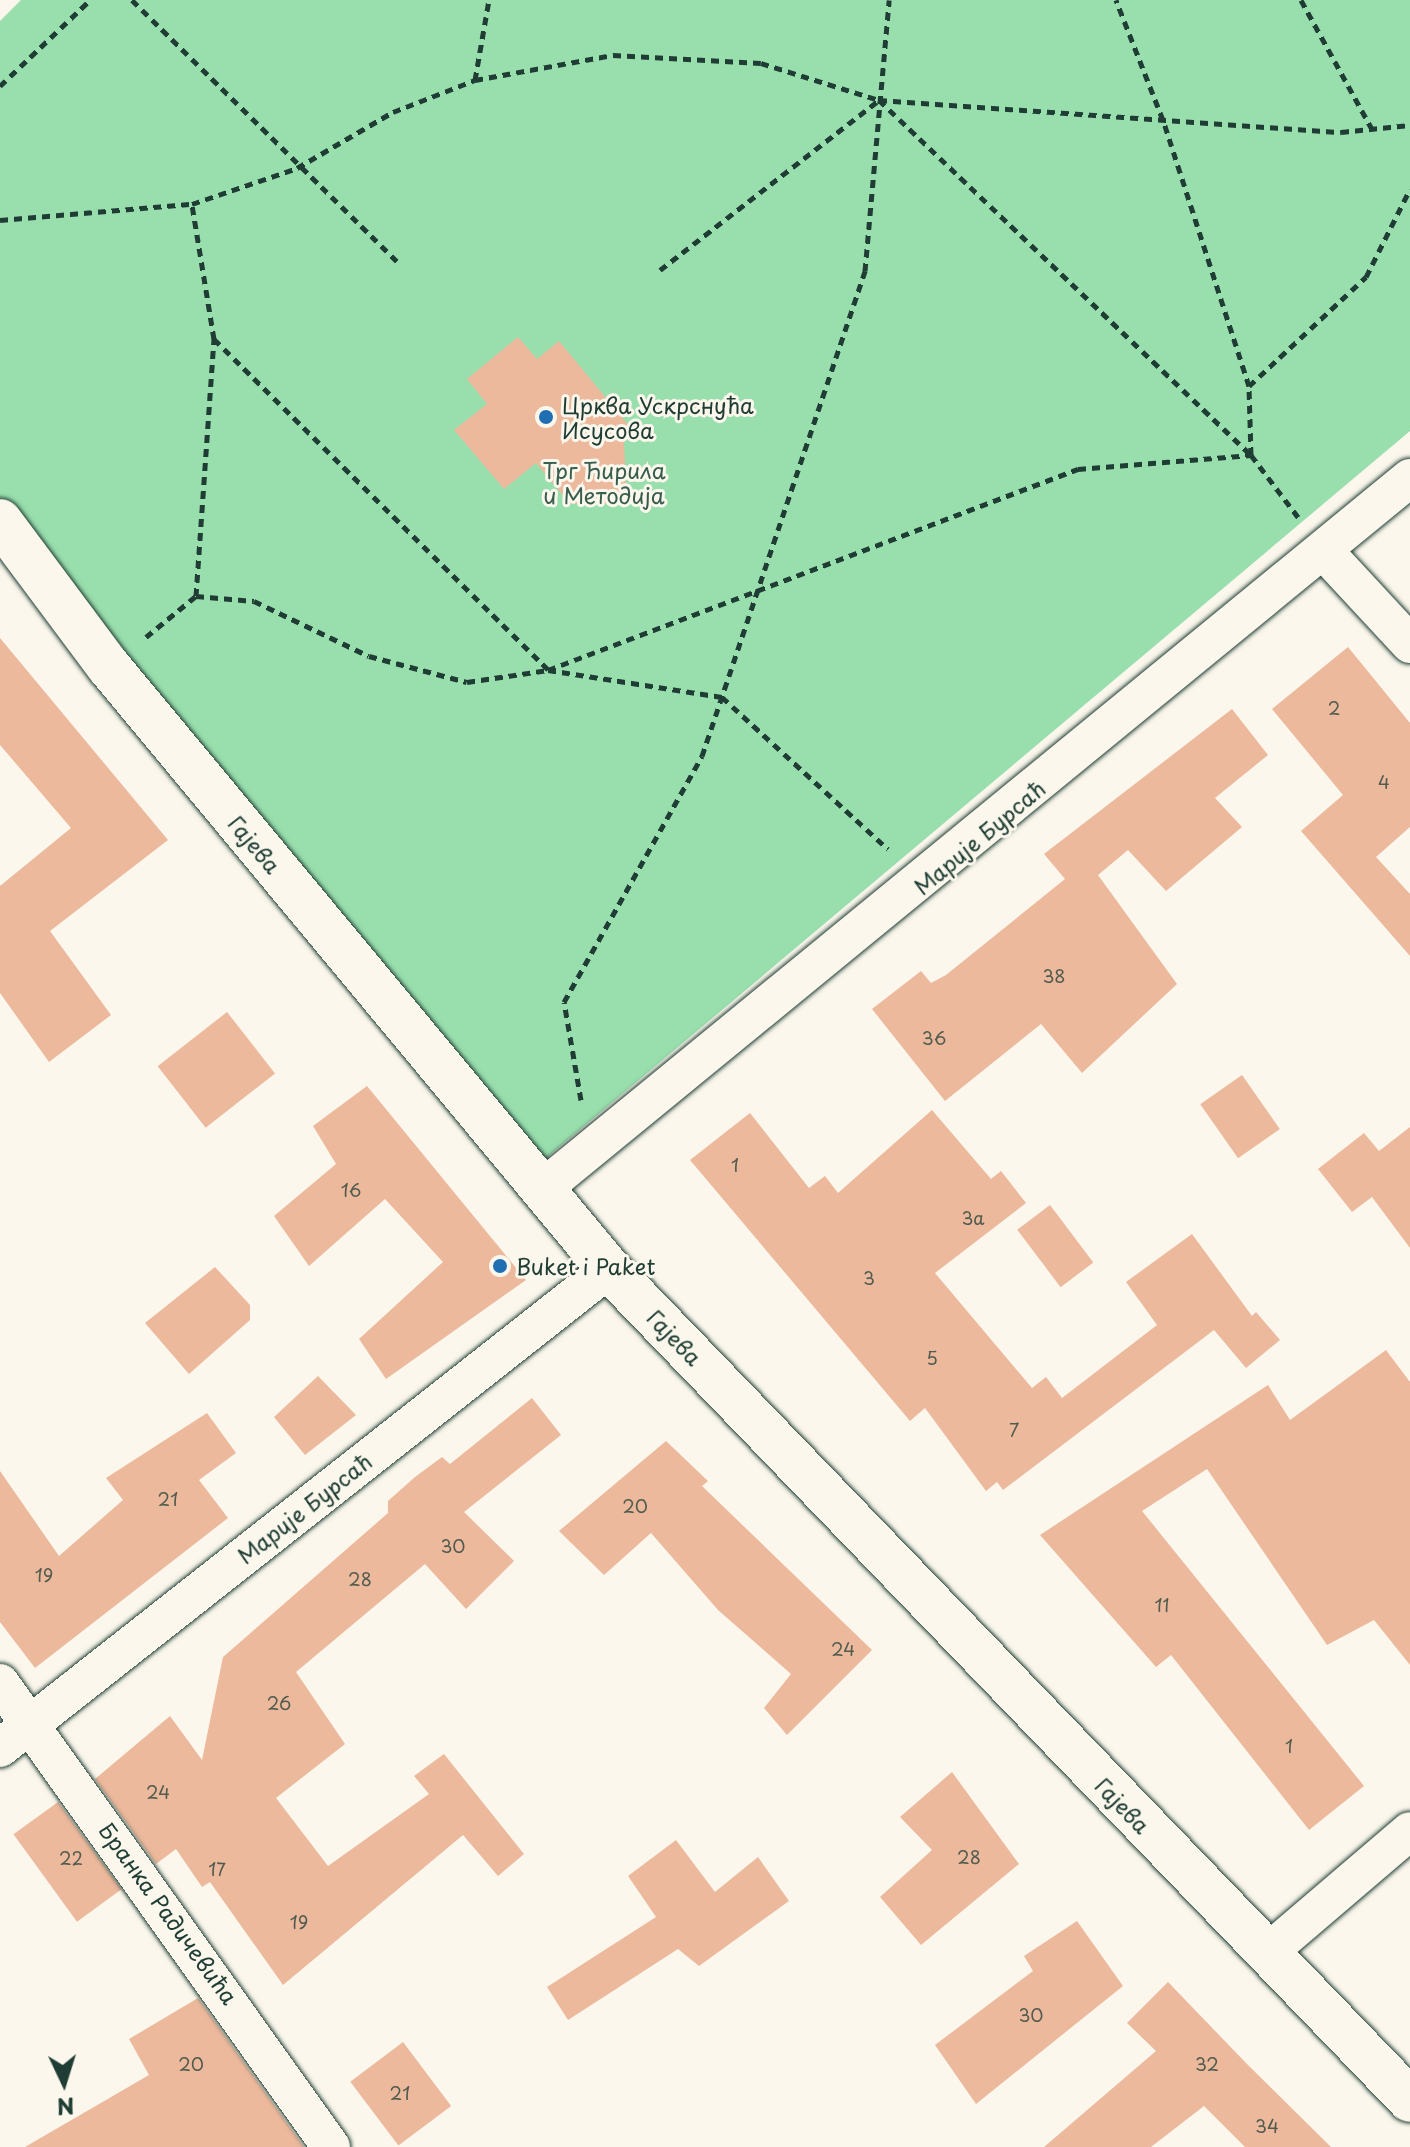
<!DOCTYPE html>
<meta charset="utf-8">
<style>
body{margin:0}
#map{position:relative;width:1410px;height:2147px;overflow:hidden;background:#fbf7ec;font-family:"Playpen Sans",sans-serif}
div>[style]{position:absolute}
[style*='--x']{left:calc(var(--x)*1px);top:calc(var(--y)*1px);width:calc(var(--w)*1px);rotate:calc(var(--a)*1deg)}
.green>*{inset:0;background:#99dfad}
.building>*{inset:0;background:#ecb99d;transform-origin:0 0}
.path>*{height:5px;margin-top:-2.5px;transform-origin:0;background:repeating-linear-gradient(90deg,#1f3d34 0 8px,transparent 0 14px)}
.roads{filter:drop-shadow(0 0 2px #1f3d34) drop-shadow(0 0 2px #1f3d34)}
.street>*{height:38px;margin:-19px;padding:0 19px;transform-origin:19px;border-radius:19px;background:#fbf7ec}
.secondary>*{height:44px;margin:-22px;padding:0 22px;transform-origin:22px;border-radius:22px;background:#fbf7ec}
.dots>*{width:22px;height:22px;translate:-50% -50%;box-sizing:border-box;border:4px solid #fbf7ec;border-radius:50%}
span{translate:-50% -50%;white-space:nowrap;text-align:center;line-height:1.15;-webkit-text-stroke:6px #fbf7ec;paint-order:stroke}
.number-label{font-size:18px;color:#525c4e}
.number-label span{-webkit-text-stroke-width:0}
.poi-label{font-size:22px;color:#1f3d34}
.left{translate:0 -50%;text-align:left}
.park-label{font-size:22px;color:#375d4c}
.street-label{font-size:22px;color:#1f3d34}
.north{position:absolute;left:24px;top:2043px;width:80px;height:80px;-webkit-text-stroke:6px #fbf7ec;paint-order:stroke;rotate:176deg;font-size:22px;font-weight:700;line-height:32px;text-align:center;color:#1f3d34}
.north::after{content:'';display:block;margin:auto;width:28px;height:36px;background:#1f3d34;clip-path:polygon(50% 0,100% 100%,50% 72%,0 100%)}
</style>
<div id="map">
<div class="green">
<div style="clip-path:polygon(21px 0,1410px 0,1410px 431px,539px 1164px,0 501px,0 21px)"></div>
</div>
<div class="building">
<div style="clip-path:polygon(518px 337px,537px 359px,559px 341px,635px 433px,624px 442px,626px 484px,609px 504px,570px 504px,536px 463px,504px 489px,454px 430px,487px 404px,467px 379px)"></div>
<div style="clip-path:polygon(0 638px,168px 840px,50px 931px,111px 1015px,49px 1062px,0 993px,0 886px,71px 828px,0 745px)"></div>
<div style="clip-path:polygon(1348px 647px,1410px 723px,1410px 827px,1376px 857px,1410px 894px,1410px 956px,1301px 831px,1343px 795px,1272px 709px)"></div>
<div style="clip-path:polygon(1232px 709px,1268px 755px,1215px 798px,1242px 827px,1166px 891px,1128px 850px,1098px 875px,1177px 984px,1082px 1073px,1041px 1024px,945px 1101px,872px 1009px,921px 971px,931px 983px,946px 975px,1065px 879px,1044px 854px)"></div>
<div style="left:227px;top:1012px;width:78px;height:88px;rotate:52deg"></div>
<div style="left:1242px;top:1075px;width:66px;height:51px;rotate:55deg"></div>
<div style="clip-path:polygon(367px 1086px,526px 1280px,386px 1379px,359px 1339px,443px 1262px,385px 1199px,309px 1266px,274px 1216px,336px 1164px,313px 1126px)"></div>
<div style="clip-path:polygon(932px 1110px,991px 1179px,1001px 1171px,1026px 1203px,935px 1273px,1032px 1388px,1046px 1377px,1062px 1398px,1157px 1325px,1126px 1282px,1192px 1234px,1252px 1316px,1256px 1312px,1280px 1340px,1246px 1368px,1214px 1330px,1003px 1490px,997px 1482px,986px 1491px,925px 1408px,910px 1421px,690px 1160px,750px 1113px,809px 1188px,825px 1176px,838px 1193px)"></div>
<div style="clip-path:polygon(1410px 1127px,1410px 1248px,1372px 1197px,1352px 1212px,1318px 1169px,1364px 1133px,1379px 1151px)"></div>
<div style="left:1050px;top:1205px;width:72px;height:41px;rotate:53deg"></div>
<div style="clip-path:polygon(215px 1267px,250px 1305px,250px 1320px,189px 1374px,145px 1323px)"></div>
<div style="clip-path:polygon(1386px 1350px,1410px 1382px,1410px 1665px,1374px 1620px,1327px 1645px,1207px 1469px,1142px 1511px,1364px 1786px,1309px 1830px,1171px 1655px,1156px 1667px,1040px 1535px,1268px 1385px,1290px 1420px)"></div>
<div style="clip-path:polygon(318px 1376px,356px 1415px,305px 1455px,274px 1417px)"></div>
<div style="clip-path:polygon(532px 1398px,561px 1435px,464px 1512px,514px 1561px,466px 1609px,425px 1564px,296px 1672px,345px 1744px,276px 1798px,328px 1866px,429px 1794px,414px 1776px,444px 1754px,524px 1854px,498px 1876px,463px 1835px,283px 1985px,210px 1882px,202px 1887px,176px 1849px,156px 1864px,95px 1779px,170px 1716px,202px 1760px,223px 1657px,388px 1513px,388px 1501px,415px 1477px,442px 1457px,450px 1464px)"></div>
<div style="clip-path:polygon(207px 1413px,236px 1453px,199px 1480px,228px 1518px,35px 1668px,0 1622px,0 1471px,59px 1556px,123px 1500px,106px 1478px)"></div>
<div style="clip-path:polygon(666px 1441px,708px 1481px,702px 1486px,872px 1650px,787px 1735px,764px 1708px,791px 1674px,718px 1610px,651px 1533px,604px 1575px,559px 1531px)"></div>
<div style="clip-path:polygon(952px 1772px,1019px 1864px,921px 1945px,880px 1897px,932px 1850px,900px 1817px)"></div>
<div style="left:58px;top:1802px;width:108px;height:55px;rotate:54deg"></div>
<div style="clip-path:polygon(676px 1840px,715px 1892px,758px 1857px,789px 1901px,699px 1966px,678px 1949px,568px 2020px,547px 1987px,656px 1917px,628px 1876px)"></div>
<div style="clip-path:polygon(1077px 1921px,1123px 1986px,976px 2104px,935px 2045px,1033px 1971px,1024px 1956px)"></div>
<div style="clip-path:polygon(1168px 1982px,1246px 2063px,1331px 2147px,1245px 2147px,1204px 2106px,1151px 2147px,1044px 2147px,1156px 2051px,1127px 2023px)"></div>
<div style="clip-path:polygon(198px 1998px,304px 2147px,25px 2147px,149px 2075px,129px 2039px)"></div>
<div style="left:403px;top:2042px;width:80px;height:66px;rotate:53deg"></div>
</div>
<div class="path">
<div style="--x:132;--y:0;--w:372;--a:44.6"></div>
<div style="--x:1301;--y:0;--w:147;--a:61.2"></div>
<div style="--x:475;--y:80;--w:81;--a:-80.1"></div>
<div style="--x:0;--y:86;--w:124;--a:-43.7"></div>
<div style="--x:0;--y:220;--w:193;--a:-4.8"></div>
<div style="--x:192;--y:204;--w:111;--a:-18.9"></div>
<div style="--x:297;--y:168;--w:111;--a:-30.3"></div>
<div style="--x:393;--y:112;--w:88;--a:-21.3"></div>
<div style="--x:475;--y:80;--w:140;--a:-10.3"></div>
<div style="--x:613;--y:55;--w:148;--a:3.1"></div>
<div style="--x:761;--y:63;--w:124;--a:17.4"></div>
<div style="--x:879;--y:100;--w:463;--a:4"></div>
<div style="--x:1341;--y:132;--w:69;--a:-5.8"></div>
<div style="--x:660;--y:270;--w:277;--a:-37.8"></div>
<div style="--x:879;--y:100;--w:514;--a:43.66"></div>
<div style="--x:1251;--y:455;--w:78;--a:52.8"></div>
<div style="--x:214;--y:339;--w:470;--a:44.7"></div>
<div style="--x:548;--y:670;--w:567;--a:-20.77"></div>
<div style="--x:1078;--y:469;--w:174;--a:-4.6"></div>
<div style="--x:1251;--y:455;--w:69;--a:-91.7"></div>
<div style="--x:1249;--y:386;--w:280;--a:-107.9"></div>
<div style="--x:1163;--y:120;--w:129;--a:-111.4"></div>
<div style="--x:1249;--y:386;--w:160;--a:-43"></div>
<div style="--x:1366;--y:277;--w:98;--a:-63.4"></div>
<div style="--x:196;--y:596;--w:58;--a:4.9"></div>
<div style="--x:254;--y:601;--w:127;--a:25.6"></div>
<div style="--x:369;--y:656;--w:101;--a:14.9"></div>
<div style="--x:467;--y:682;--w:82;--a:-8.4"></div>
<div style="--x:548;--y:670;--w:176;--a:8.8"></div>
<div style="--x:722;--y:697;--w:225;--a:42.5"></div>
<div style="--x:146;--y:637;--w:65;--a:-39.4"></div>
<div style="--x:196;--y:596;--w:258;--a:-86"></div>
<div style="--x:214;--y:339;--w:137;--a:-99.3"></div>
<div style="--x:581;--y:1100;--w:99;--a:-99.8"></div>
<div style="--x:564;--y:1002;--w:282;--a:-60.7"></div>
<div style="--x:702;--y:756;--w:512;--a:-71.42"></div>
<div style="--x:865;--y:271;--w:272;--a:-84.9"></div>
</div>
<div class="roads">
<div class="street">
<div style="--x:1323;--y:550;--w:128;--a:47.2"></div>
<div style="--x:542;--y:1189;--w:1122;--a:-39.32"></div>
<div style="--x:0;--y:1683;--w:570;--a:54.5"></div>
<div style="--x:0;--y:1748;--w:775;--a:-38.19"></div>
<div style="--x:1266;--y:1954;--w:189;--a:-40.5"></div>
</div>
<div class="secondary">
<div style="--x:0;--y:521;--w:182;--a:53.3"></div>
<div style="--x:109;--y:667;--w:783;--a:50.29"></div>
<div style="--x:609;--y:1269;--w:1154;--a:46.05"></div>
</div>
</div>
<div class="dots">
<div style="left:546px;top:417px;background:#1f6fb2"></div>
<div style="left:500px;top:1266px;background:#1f6fb2"></div>
</div>
<div class="number-label">
<span style="left:1334px;top:708px">2</span>
<span style="left:1384px;top:782px">4</span>
<span style="left:1054px;top:976px">38</span>
<span style="left:934px;top:1038px">36</span>
<span style="left:735px;top:1165px">1</span>
<span style="left:351px;top:1190px">16</span>
<span style="left:973px;top:1218px">3a</span>
<span style="left:869px;top:1278px">3</span>
<span style="left:932px;top:1358px">5</span>
<span style="left:1014px;top:1430px">7</span>
<span style="left:168px;top:1499px">21</span>
<span style="left:635px;top:1506px">20</span>
<span style="left:453px;top:1546px">30</span>
<span style="left:44px;top:1575px">19</span>
<span style="left:360px;top:1579px">28</span>
<span style="left:1162px;top:1605px">11</span>
<span style="left:843px;top:1649px">24</span>
<span style="left:279px;top:1703px">26</span>
<span style="left:1289px;top:1746px">1</span>
<span style="left:158px;top:1792px">24</span>
<span style="left:969px;top:1857px">28</span>
<span style="left:71px;top:1858px">22</span>
<span style="left:217px;top:1869px">17</span>
<span style="left:299px;top:1922px">19</span>
<span style="left:1031px;top:2015px">30</span>
<span style="left:191px;top:2064px">20</span>
<span style="left:1207px;top:2064px">32</span>
<span style="left:400px;top:2093px">21</span>
<span style="left:1267px;top:2126px">34</span>
</div>
<div class="poi-label">
<span class="left" style="left:562px;top:417px">Црква Ускрснућа<br>Исусова</span>
<span class="left" style="left:516px;top:1266px">Buket i Paket</span>
</div>
<div class="park-label">
<span style="left:604px;top:482px">Трг Ћирила<br>и Методија</span>
</div>
<div class="street-label">
<span style="left:979px;top:837px;rotate:-40deg">Марије Бурсаћ</span>
<span style="left:255px;top:844px;rotate:50deg">Гајева</span>
<span style="left:675px;top:1337px;rotate:46deg">Гајева</span>
<span style="left:304px;top:1508px;rotate:-38deg">Марије Бурсаћ</span>
<span style="left:1123px;top:1805px;rotate:46deg">Гајева</span>
<span style="left:169px;top:1913px;rotate:54deg">Бранка Радичевића</span>
</div>
<div class="north">N</div>
</div>
